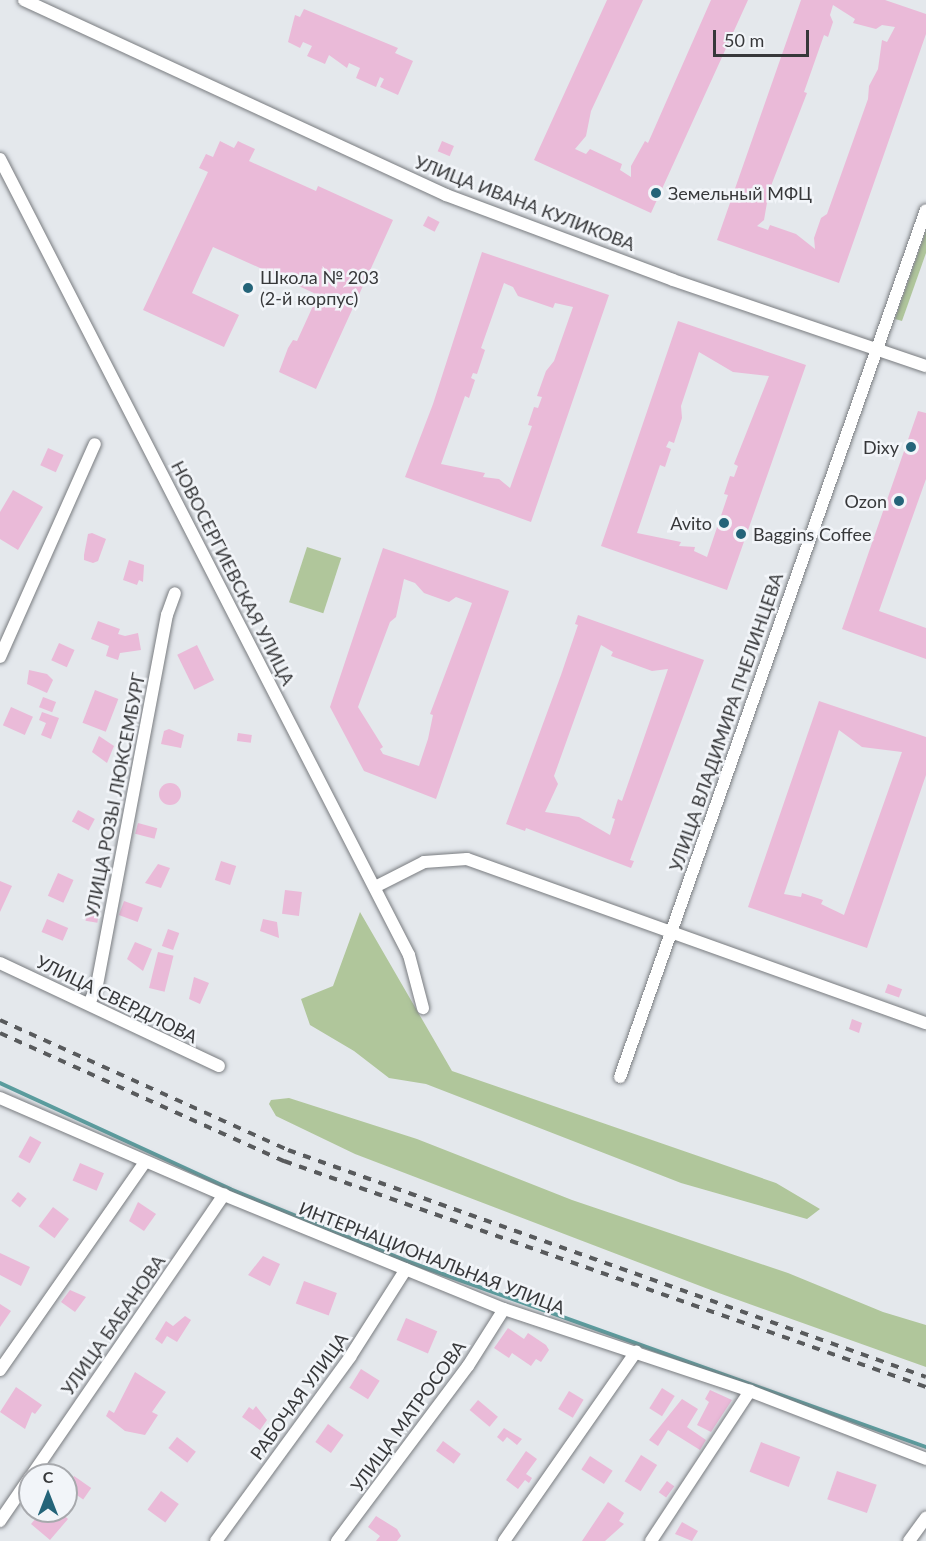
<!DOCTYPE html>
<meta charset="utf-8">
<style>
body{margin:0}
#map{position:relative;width:926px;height:1541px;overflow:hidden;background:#e4e8ec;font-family:Lato,sans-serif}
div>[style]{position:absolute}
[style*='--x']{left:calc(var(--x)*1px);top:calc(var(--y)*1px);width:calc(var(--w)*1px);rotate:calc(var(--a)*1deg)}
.green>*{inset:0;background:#b0c69b;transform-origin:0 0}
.stream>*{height:4px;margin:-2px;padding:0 2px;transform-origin:2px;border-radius:2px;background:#5b9d9e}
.building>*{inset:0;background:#eabad8;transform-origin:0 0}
.round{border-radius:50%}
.roads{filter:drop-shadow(0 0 2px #797c80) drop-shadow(0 0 2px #797c80)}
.street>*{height:12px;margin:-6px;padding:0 6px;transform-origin:6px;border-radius:6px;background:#fff}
.rail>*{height:4px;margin-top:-2px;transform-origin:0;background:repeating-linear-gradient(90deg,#585a5c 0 8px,transparent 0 16px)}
.dots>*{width:16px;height:16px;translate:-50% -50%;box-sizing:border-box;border:3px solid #f2f5f9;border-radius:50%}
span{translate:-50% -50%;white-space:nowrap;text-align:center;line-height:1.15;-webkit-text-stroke:5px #f2f5f9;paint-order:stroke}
.poi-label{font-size:18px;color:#37383a}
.left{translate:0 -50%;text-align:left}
.right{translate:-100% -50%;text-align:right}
.street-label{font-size:18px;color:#37383a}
.north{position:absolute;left:18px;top:1463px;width:60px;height:60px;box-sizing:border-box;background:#f2f5f9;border:2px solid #a7a9ad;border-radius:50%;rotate:0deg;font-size:16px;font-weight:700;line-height:24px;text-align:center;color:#37383a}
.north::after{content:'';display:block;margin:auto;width:21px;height:27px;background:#246479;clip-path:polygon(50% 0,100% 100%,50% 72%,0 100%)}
.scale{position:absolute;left:713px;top:30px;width:96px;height:27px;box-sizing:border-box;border:3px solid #37383a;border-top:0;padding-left:8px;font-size:18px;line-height:21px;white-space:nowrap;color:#37383a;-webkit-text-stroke:4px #f2f5f9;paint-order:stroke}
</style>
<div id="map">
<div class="green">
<div style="clip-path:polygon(926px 231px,926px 253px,902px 321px,895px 319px)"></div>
<div style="left:307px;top:547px;width:36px;height:58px;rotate:18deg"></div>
<div style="clip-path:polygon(360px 912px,452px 1071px,776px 1183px,820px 1209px,807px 1219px,681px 1183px,426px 1084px,389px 1078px,354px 1051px,310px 1025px,301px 999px,333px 986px)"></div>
<div style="clip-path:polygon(289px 1098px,417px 1139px,572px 1200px,788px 1273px,883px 1312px,926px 1325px,926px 1367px,716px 1292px,355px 1154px,276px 1116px,269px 1104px,271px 1100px)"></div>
</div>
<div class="stream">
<div style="--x:0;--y:1083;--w:253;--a:24.7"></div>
<div style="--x:230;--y:1189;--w:193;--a:22.2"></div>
<div style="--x:409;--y:1262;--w:549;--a:19.69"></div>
</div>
<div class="building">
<div style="clip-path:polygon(607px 0,643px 0,591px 111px,586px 136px,575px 149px,586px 154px,590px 149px,622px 164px,620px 170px,631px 177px,631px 166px,645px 141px,648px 143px,711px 0,748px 0,651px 213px,534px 160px)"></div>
<div style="clip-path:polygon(evenodd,801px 0,885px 0,926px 14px,926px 34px,839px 283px,717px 240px,801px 0,833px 5px,855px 19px,853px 23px,876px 29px,882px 25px,895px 27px,887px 42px,882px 40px,878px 69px,869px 86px,868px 99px,827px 214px,821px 218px,814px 238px,815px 249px,796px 234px,770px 225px,768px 230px,757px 226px,764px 220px,769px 191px,807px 93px,804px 92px,824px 35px,828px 37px,833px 22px,830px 15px,833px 5px)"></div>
<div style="clip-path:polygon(304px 9px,398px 48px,395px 53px,413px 61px,398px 95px,380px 87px,384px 79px,380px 77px,376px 87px,356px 78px,360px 68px,349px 63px,347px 68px,329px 55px,325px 64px,307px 56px,312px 46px,303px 42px,300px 48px,288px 42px,295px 15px,300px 17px)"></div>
<div style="clip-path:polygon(220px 141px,234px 148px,238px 141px,242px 143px,255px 149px,249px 161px,316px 191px,318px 186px,393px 220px,316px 389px,279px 372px,288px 348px,293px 340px,297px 341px,318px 295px,260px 268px,213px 247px,200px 275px,192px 293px,239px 315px,224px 347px,143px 310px,208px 172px,199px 168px,206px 154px,213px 157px)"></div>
<div style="left:442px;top:141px;width:13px;height:11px;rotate:23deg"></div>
<div style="left:428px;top:216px;width:13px;height:11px;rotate:27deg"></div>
<div style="clip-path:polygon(evenodd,482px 252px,609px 295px,531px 522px,405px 477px,433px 404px,482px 252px,504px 283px,513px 287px,518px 296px,553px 308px,555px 303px,573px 307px,554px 361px,546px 371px,537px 396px,542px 397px,538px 408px,534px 407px,528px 425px,532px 426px,510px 488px,499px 479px,483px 477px,485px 473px,441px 464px,465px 396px,469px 398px,475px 380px,471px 378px,473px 373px,477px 374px,485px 350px,481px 348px,504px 283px)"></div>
<div style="clip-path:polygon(evenodd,678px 321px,806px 365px,727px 590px,601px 546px,678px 321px,699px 352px,733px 372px,769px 376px,734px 464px,738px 466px,734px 477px,730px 476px,724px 494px,728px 495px,707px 557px,694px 551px,695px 547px,679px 546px,681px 542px,637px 533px,660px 465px,665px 467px,671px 449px,666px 447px,669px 441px,674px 443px,682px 418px,681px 406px,699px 352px)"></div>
<div style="clip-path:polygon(918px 411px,926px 413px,926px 479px,879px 611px,926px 628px,926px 659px,842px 629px)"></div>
<div style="left:48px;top:448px;width:17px;height:19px;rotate:24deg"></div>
<div style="clip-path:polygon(13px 490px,43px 507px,18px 550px,0 539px,0 512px)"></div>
<div style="clip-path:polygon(92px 533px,106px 539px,98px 561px,93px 563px,84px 560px,84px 555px,88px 534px)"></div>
<div style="clip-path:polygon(evenodd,383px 548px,509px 591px,436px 799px,364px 771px,330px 707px,383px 548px,404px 579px,415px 583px,424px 593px,449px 602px,456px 597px,472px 603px,430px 714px,433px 715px,428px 739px,419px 766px,383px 754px,380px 749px,383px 747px,358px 707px,390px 622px,396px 617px,404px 579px)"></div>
<div style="clip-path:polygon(129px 560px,144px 565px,143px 582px,139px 580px,137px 585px,123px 580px)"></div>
<div style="clip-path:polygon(evenodd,578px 615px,704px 660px,630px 860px,634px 861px,631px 868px,526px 828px,525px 831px,506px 824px,561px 675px,578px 625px,575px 624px,578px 615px,601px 645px,613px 652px,611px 656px,652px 671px,668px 669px,622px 801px,618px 799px,612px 818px,615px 819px,610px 835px,579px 817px,545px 812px,558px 784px,554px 776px,601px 645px)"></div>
<div style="clip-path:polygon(98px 621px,120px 629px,118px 634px,125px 636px,138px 633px,141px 650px,120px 653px,118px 660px,106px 656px,109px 646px,91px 639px)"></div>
<div style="left:59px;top:643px;width:17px;height:19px;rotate:24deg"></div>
<div style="left:197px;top:645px;width:39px;height:22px;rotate:64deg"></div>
<div style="clip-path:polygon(29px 670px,47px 674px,53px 680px,47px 693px,27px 684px)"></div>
<div style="left:95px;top:690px;width:25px;height:35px;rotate:21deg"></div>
<div style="left:43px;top:697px;width:14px;height:11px;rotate:21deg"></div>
<div style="clip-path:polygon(evenodd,819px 701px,926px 737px,926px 775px,867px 948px,748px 907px,819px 701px,839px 730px,862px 747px,902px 752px,844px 915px,821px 904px,823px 900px,802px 893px,801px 897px,784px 894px,839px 730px)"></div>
<div style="left:11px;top:707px;width:24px;height:20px;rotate:24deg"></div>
<div style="clip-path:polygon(42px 712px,59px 718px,51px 739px,41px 735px,46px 723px,39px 720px)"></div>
<div style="clip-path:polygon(169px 729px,184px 735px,181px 748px,161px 744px,164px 731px)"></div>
<div style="left:238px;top:733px;width:14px;height:8px;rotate:8deg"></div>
<div style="clip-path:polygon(99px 736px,114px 746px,107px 763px,92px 752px)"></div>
<div class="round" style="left:159px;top:783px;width:22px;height:22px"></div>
<div style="left:78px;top:810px;width:19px;height:13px;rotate:28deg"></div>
<div style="left:138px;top:823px;width:20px;height:11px;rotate:15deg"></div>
<div style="left:221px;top:861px;width:16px;height:20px;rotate:18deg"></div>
<div style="clip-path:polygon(158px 864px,170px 868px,161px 888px,145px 883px)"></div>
<div style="left:58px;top:873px;width:17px;height:25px;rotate:24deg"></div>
<div style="clip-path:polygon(0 881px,12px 886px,0 912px)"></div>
<div style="left:285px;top:890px;width:17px;height:24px;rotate:7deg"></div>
<div style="left:124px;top:901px;width:20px;height:15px;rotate:20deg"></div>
<div style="left:88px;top:905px;width:12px;height:16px;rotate:9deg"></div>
<div style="left:47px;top:919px;width:23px;height:14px;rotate:23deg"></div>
<div style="clip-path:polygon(263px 919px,277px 922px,279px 938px,260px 931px)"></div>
<div style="left:168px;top:929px;width:12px;height:18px;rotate:20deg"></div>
<div style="clip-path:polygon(135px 942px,152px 949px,143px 971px,127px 959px)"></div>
<div style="left:158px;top:952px;width:16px;height:37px;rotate:14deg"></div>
<div style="clip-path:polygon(194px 977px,209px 983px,200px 1004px,189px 999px)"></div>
<div style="left:888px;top:984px;width:15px;height:9px;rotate:20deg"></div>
<div style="clip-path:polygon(852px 1019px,862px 1023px,859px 1033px,849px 1029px)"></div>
<div style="left:30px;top:1136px;width:13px;height:24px;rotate:29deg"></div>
<div style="left:80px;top:1163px;width:26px;height:19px;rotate:23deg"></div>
<div style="left:18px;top:1192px;width:11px;height:11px;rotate:38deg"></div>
<div style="clip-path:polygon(138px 1202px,156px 1214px,144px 1231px,129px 1221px)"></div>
<div style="left:53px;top:1207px;width:20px;height:24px;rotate:37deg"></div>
<div style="clip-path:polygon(0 1253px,30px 1267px,21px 1286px,0 1275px)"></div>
<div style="clip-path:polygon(263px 1256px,280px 1264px,270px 1286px,248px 1275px)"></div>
<div style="left:304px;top:1281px;width:35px;height:24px;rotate:20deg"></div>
<div style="clip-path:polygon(70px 1290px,86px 1297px,75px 1312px,61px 1302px)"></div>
<div style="clip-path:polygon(0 1304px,11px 1311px,0 1327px)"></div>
<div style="clip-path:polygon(185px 1316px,191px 1320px,177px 1342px,167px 1336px,162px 1344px,155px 1339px,166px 1321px,173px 1326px)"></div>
<div style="left:406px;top:1318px;width:34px;height:24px;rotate:23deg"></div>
<div style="clip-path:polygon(508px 1328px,524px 1339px,528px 1333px,546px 1345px,549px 1350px,541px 1362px,536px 1359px,531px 1366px,512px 1353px,509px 1358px,494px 1348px)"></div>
<div style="left:361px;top:1369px;width:22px;height:22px;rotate:32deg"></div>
<div style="clip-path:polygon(135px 1372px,166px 1392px,152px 1412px,158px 1415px,145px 1435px,125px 1431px,106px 1416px,109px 1410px,114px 1413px)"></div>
<div style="clip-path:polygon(16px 1387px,42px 1405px,35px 1414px,32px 1412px,25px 1429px,0 1412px)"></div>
<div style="left:662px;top:1388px;width:15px;height:24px;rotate:32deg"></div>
<div style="clip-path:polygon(710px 1390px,732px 1400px,711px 1432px,697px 1425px,709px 1402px,705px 1399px)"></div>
<div style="left:569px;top:1391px;width:17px;height:21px;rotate:31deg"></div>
<div style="clip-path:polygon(682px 1399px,698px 1409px,687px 1427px,706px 1440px,700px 1450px,668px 1430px,658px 1446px,649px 1440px)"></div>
<div style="left:478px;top:1400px;width:26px;height:13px;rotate:40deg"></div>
<div style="clip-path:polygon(256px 1406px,267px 1420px,260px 1430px,242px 1417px,249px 1407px,253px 1410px)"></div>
<div style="left:328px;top:1424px;width:19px;height:22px;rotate:35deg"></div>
<div style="clip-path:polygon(504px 1428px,522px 1439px,517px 1445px,507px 1437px,503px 1442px,497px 1437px)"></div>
<div style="left:177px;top:1437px;width:24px;height:14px;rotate:38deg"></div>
<div style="left:443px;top:1441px;width:22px;height:12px;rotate:36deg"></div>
<div style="left:761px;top:1442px;width:42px;height:32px;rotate:21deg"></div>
<div style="clip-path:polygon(526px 1451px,537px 1459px,526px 1474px,532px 1478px,529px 1483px,525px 1480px,518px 1489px,506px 1480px)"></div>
<div style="left:641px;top:1455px;width:19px;height:31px;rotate:32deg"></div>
<div style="left:590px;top:1456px;width:27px;height:16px;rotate:33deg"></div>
<div style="left:837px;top:1471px;width:42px;height:30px;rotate:19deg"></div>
<div style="left:74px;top:1476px;width:21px;height:14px;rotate:35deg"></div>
<div style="left:667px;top:1481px;width:9px;height:14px;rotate:36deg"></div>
<div style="left:161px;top:1491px;width:22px;height:23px;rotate:36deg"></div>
<div style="clip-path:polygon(608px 1502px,624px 1513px,619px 1521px,624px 1524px,605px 1541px,582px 1541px)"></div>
<div style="clip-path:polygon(42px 1511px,59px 1511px,68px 1519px,50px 1540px,31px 1524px)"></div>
<div style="clip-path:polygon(376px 1516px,397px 1529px,401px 1536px,397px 1541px,376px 1541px,380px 1536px,368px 1527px)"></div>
<div style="clip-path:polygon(682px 1522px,698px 1531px,692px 1541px,675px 1534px)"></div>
</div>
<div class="roads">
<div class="street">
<div style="--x:24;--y:0;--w:465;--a:24.8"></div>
<div style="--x:446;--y:195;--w:242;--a:20.5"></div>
<div style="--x:673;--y:280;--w:267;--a:18.8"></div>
<div style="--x:0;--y:159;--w:895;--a:62.81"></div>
<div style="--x:409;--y:955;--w:55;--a:75.2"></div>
<div style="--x:0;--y:657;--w:233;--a:-66"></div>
<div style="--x:375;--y:887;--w:55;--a:-27"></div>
<div style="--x:424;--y:862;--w:43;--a:-4"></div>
<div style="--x:467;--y:859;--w:487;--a:19.7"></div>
<div style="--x:0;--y:963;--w:242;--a:25.2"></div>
<div style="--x:89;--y:1004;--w:21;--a:-67"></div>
<div style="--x:97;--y:985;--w:377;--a:-79.3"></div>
<div style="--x:167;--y:615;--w:23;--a:-70"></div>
<div style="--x:620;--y:1077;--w:919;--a:-70.56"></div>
<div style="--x:0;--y:1098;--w:244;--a:23.4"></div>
<div style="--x:224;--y:1195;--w:302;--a:22.2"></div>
<div style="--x:504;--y:1309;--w:259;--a:18.4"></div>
<div style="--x:750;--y:1391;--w:189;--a:21.1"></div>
<div style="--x:0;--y:1370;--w:254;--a:-55.1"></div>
<div style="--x:32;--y:1475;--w:340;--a:-55.6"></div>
<div style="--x:0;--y:1521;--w:53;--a:-55.7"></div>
<div style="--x:216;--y:1541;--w:228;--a:-53.9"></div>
<div style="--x:350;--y:1357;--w:104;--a:-57.5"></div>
<div style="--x:337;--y:1541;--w:219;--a:-53.2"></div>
<div style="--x:468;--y:1366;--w:67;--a:-57.7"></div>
<div style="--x:504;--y:1541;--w:231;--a:-55.1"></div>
<div style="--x:651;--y:1541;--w:180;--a:-56.6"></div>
<div style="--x:909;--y:1541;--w:29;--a:-54"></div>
</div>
</div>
<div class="rail">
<div style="--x:0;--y:1020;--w:316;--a:24.3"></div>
<div style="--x:288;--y:1150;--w:677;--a:19.59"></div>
<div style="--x:0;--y:1033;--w:312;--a:24.3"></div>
<div style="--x:284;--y:1161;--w:681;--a:19.39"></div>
</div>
<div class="dots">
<div style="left:656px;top:193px;background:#246479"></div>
<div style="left:248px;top:288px;background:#246479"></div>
<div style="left:911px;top:447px;background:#246479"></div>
<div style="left:899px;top:501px;background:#246479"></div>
<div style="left:724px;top:523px;background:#246479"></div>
<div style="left:741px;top:534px;background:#246479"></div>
</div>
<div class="poi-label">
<span class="left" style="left:668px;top:193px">Земельный МФЦ</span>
<span class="left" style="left:260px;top:288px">Школа № 203<br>(2-й корпус)</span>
<span class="right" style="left:899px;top:447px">Dixy</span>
<span class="right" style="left:887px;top:501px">Ozon</span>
<span class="right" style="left:712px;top:523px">Avito</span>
<span class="left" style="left:753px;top:534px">Baggins Coffee</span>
</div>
<div class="street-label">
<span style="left:525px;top:203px;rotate:21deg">УЛИЦА ИВАНА КУЛИКОВА</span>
<span style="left:233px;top:573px;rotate:63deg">НОВОСЕРГИЕВСКАЯ УЛИЦА</span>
<span style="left:726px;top:722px;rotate:-71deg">УЛИЦА ВЛАДИМИРА ПЧЕЛИНЦЕВА</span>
<span style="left:115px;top:795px;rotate:-79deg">УЛИЦА РОЗЫ ЛЮКСЕМБУРГ</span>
<span style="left:117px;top:999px;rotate:26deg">УЛИЦА СВЕРДЛОВА</span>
<span style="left:432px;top:1258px;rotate:21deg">ИНТЕРНАЦИОНАЛЬНАЯ УЛИЦА</span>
<span style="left:113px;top:1325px;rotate:-55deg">УЛИЦА БАБАНОВА</span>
<span style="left:299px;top:1396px;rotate:-54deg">РАБОЧАЯ УЛИЦА</span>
<span style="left:408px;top:1416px;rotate:-54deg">УЛИЦА МАТРОСОВА</span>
</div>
<div class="north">С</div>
<div class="scale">50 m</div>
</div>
